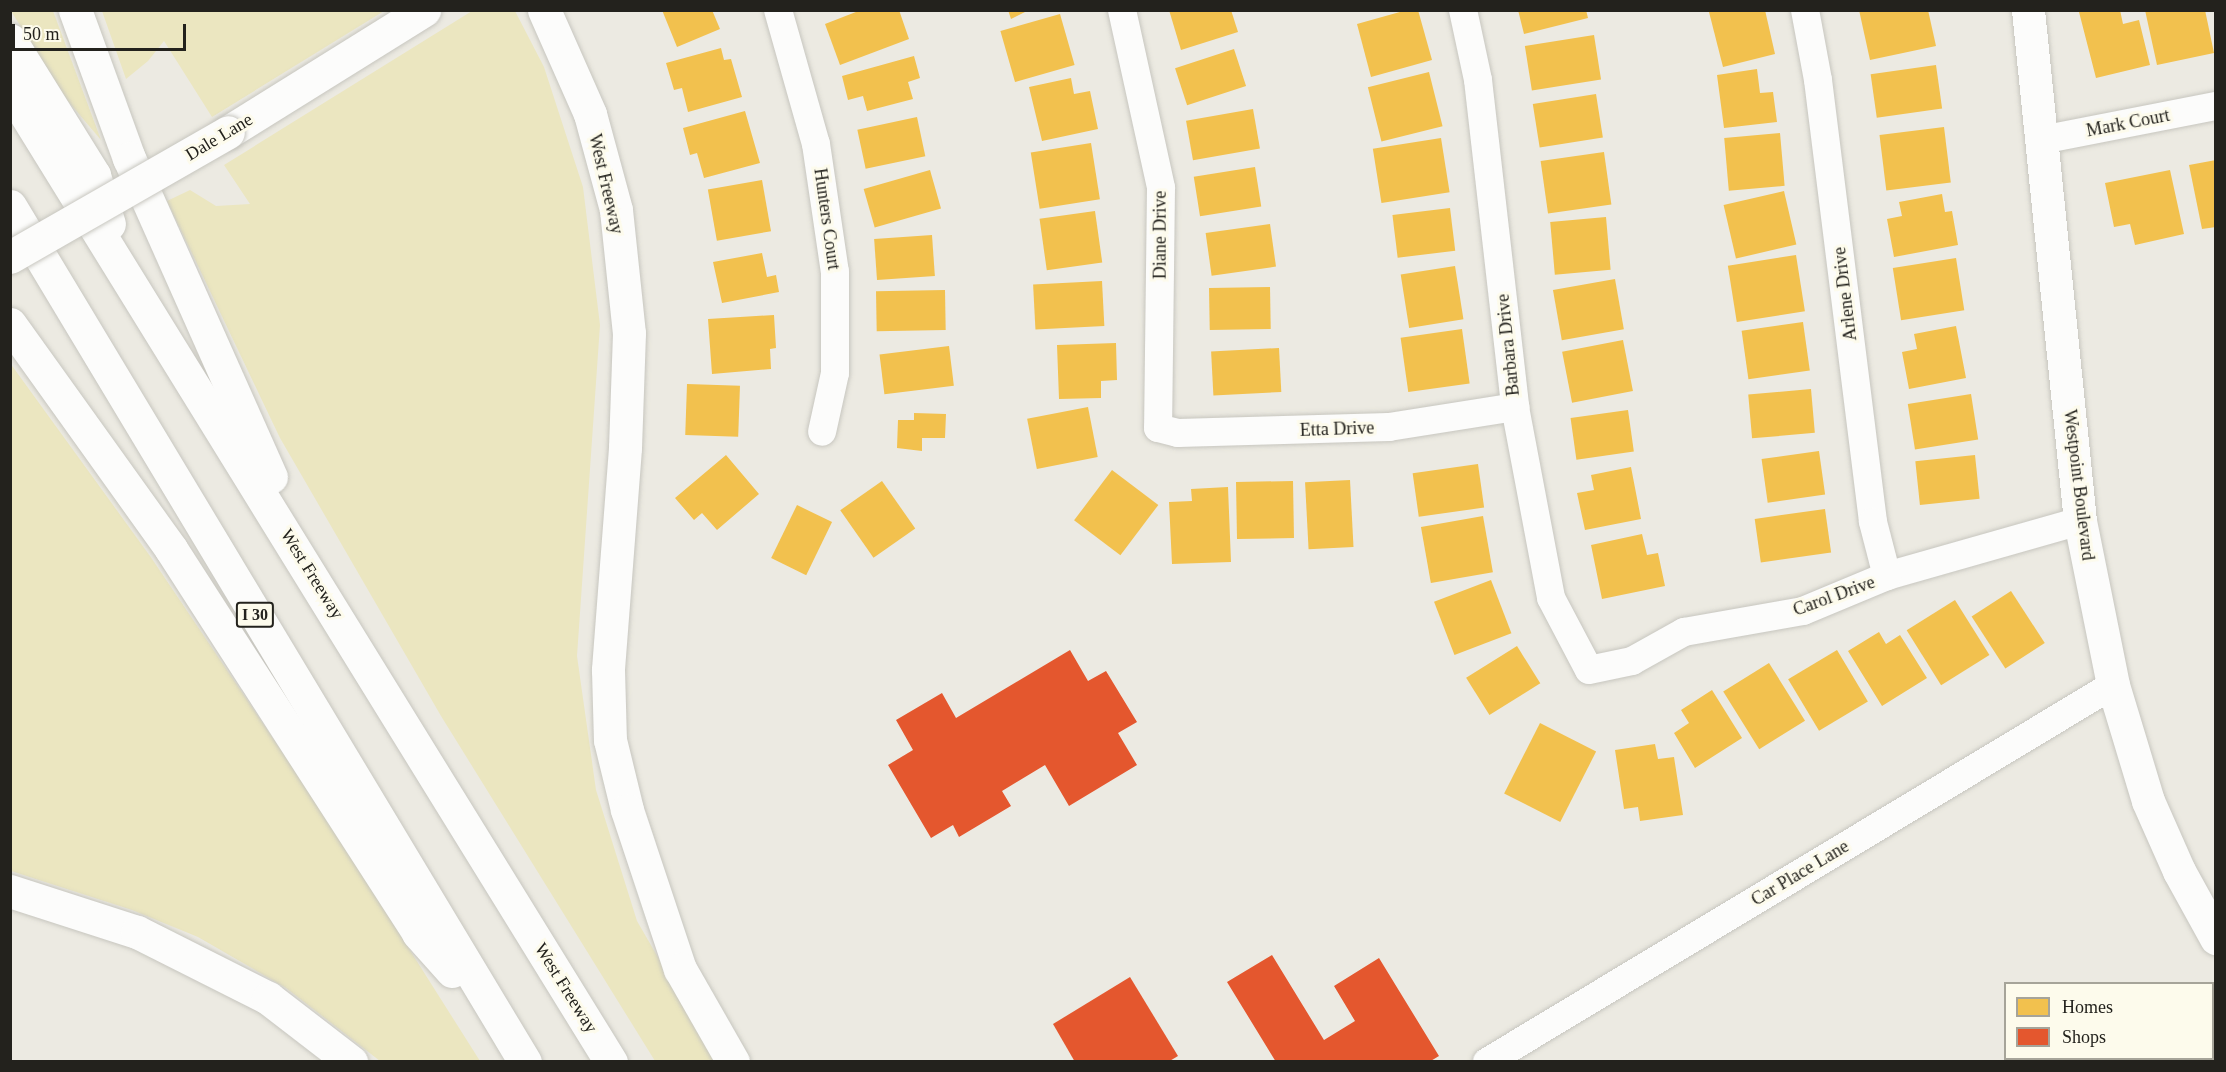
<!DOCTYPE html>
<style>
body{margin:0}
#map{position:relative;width:2226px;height:1072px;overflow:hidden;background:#eceae2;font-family:"Times New Roman",serif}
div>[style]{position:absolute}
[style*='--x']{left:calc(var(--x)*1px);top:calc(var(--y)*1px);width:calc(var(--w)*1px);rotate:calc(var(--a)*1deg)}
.green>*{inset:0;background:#ebe6c0}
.homes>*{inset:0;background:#f2c14e;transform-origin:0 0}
.shops>*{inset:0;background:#e4572e}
.roads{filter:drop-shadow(0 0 2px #c7c6bf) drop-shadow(0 0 2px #c7c6bf)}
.minor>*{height:28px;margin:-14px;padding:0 14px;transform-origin:14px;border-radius:14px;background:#fcfcfb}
.tertiary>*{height:33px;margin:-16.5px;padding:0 16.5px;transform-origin:16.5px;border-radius:16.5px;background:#fcfcfb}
.secondary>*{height:33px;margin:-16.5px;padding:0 16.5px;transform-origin:16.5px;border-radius:16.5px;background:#fcfcfb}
.motorway>*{height:33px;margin:-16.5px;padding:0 16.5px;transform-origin:16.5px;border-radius:16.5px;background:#fcfcfb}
.bridges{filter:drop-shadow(0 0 2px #c7c6bf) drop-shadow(0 0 2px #c7c6bf)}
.tertiary-bridge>*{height:33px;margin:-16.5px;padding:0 16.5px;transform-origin:16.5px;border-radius:16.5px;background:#fcfcfb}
span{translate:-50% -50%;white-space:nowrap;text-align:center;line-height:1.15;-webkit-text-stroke:6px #fdfbec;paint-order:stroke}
.shield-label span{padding:2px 4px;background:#fdfbec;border:2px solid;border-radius:4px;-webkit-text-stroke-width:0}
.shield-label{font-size:16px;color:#23221d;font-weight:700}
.street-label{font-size:18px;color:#23221d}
.frame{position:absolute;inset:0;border:12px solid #23221d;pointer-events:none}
.legend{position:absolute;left:2004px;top:982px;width:210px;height:78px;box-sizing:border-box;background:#fdfbec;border:2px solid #a6a499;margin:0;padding:8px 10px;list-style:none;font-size:18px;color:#23221d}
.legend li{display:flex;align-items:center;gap:12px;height:30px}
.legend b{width:30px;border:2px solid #a6a499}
.scale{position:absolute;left:12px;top:24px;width:174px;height:27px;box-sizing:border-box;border:3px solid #23221d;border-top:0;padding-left:8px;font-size:18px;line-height:21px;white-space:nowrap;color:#23221d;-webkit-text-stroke:4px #fdfbec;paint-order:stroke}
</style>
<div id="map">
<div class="green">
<div style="clip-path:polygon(11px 11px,53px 11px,101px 140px,67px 100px)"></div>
<div style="clip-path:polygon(102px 11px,102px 10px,384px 11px,212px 117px,164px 41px,148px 61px,126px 79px)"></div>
<div style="clip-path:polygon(472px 11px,515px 11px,544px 67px,583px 187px,600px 325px,577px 656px,596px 790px,637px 921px,718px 1061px,655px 1061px,441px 716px,280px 438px,167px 201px,190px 190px,216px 206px,250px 204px,224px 165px)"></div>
<div style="clip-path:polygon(10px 363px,150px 556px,318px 805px,480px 1061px,380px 1061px,286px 988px,198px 937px,132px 910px,11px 871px)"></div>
</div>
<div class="homes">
<div style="clip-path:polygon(662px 10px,712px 10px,720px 29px,677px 47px)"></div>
<div style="clip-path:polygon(861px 10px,899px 10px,909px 39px,840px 65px,825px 24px)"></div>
<div style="clip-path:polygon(1008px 10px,1029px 10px,1011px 19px)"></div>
<div style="clip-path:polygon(1169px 10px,1231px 10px,1238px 32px,1181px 50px)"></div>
<div style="clip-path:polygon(1407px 10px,1418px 10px,1432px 60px,1371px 77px,1357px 24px)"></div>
<div style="clip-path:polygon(1518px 10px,1586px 10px,1588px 18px,1524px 34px)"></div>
<div style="clip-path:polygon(1718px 10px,1765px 10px,1775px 54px,1723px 67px,1709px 12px)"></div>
<div style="clip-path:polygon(1859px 10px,1928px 10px,1936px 46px,1870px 60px)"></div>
<div style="clip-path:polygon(2120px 10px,2123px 24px,2139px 20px,2150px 65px,2096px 78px,2079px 12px)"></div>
<div style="clip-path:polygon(2145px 10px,2205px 10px,2214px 53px,2157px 65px)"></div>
<div style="left:1060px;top:14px;width:53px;height:62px;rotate:74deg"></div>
<div style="left:1594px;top:35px;width:45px;height:70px;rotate:81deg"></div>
<div style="clip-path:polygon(721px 48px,724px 60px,731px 59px,742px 97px,688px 112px,682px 88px,674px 90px,666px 63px)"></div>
<div style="left:1234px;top:49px;width:39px;height:62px;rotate:72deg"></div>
<div style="clip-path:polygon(914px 56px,920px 78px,908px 82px,913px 99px,867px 111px,863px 96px,848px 100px,842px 76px)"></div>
<div style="left:1936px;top:65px;width:44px;height:66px;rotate:82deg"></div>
<div style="clip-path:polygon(1757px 69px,1760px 93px,1773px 92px,1777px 122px,1724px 128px,1717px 75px)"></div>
<div style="left:1429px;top:72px;width:56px;height:63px;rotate:76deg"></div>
<div style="clip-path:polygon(1071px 78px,1074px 94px,1090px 91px,1098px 129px,1042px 141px,1029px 87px)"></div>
<div style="left:1596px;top:94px;width:44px;height:64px;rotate:81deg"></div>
<div style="left:1253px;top:109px;width:40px;height:68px;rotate:80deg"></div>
<div style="clip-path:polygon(745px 111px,760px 163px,704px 178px,697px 153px,690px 155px,683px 128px)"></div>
<div style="left:917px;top:117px;width:40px;height:61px;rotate:78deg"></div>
<div style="left:1944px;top:127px;width:56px;height:65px;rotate:83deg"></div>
<div style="left:1780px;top:133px;width:53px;height:56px;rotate:85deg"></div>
<div style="left:1441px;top:138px;width:55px;height:69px;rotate:81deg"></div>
<div style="left:1091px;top:143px;width:57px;height:61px;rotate:81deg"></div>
<div style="left:1604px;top:152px;width:53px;height:64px;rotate:82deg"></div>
<div style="clip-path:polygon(2216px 160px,2216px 227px,2202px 229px,2189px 165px)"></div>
<div style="left:1255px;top:167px;width:40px;height:62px;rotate:81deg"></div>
<div style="left:930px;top:170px;width:40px;height:69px;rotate:74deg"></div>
<div style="clip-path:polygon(2170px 170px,2184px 234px,2135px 245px,2130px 224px,2114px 227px,2105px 183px)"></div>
<div style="left:762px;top:180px;width:52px;height:55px;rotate:80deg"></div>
<div style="left:1784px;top:191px;width:55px;height:62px;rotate:77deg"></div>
<div style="clip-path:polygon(1942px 194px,1945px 212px,1952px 211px,1958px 245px,1894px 257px,1887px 219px,1902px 216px,1899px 202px)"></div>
<div style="left:1450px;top:208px;width:43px;height:58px;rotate:83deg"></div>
<div style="left:1095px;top:211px;width:52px;height:56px;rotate:82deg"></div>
<div style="left:1606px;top:217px;width:53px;height:56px;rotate:85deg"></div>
<div style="left:1270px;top:224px;width:43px;height:65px;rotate:82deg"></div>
<div style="left:932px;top:235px;width:41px;height:58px;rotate:86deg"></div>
<div style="clip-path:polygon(762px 253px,767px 277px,776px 275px,779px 292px,722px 303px,713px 262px)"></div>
<div style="left:1796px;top:255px;width:57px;height:69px;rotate:81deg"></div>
<div style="left:1956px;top:258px;width:53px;height:64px;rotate:81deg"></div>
<div style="left:1455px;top:266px;width:54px;height:55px;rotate:81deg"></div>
<div style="left:1615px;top:279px;width:51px;height:63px;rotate:80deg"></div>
<div style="left:1102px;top:281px;width:45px;height:69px;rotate:87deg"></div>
<div style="left:1270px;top:287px;width:42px;height:61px;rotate:89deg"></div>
<div style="left:945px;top:290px;width:40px;height:69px;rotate:89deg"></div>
<div style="clip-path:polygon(774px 315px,776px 348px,770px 349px,771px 369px,712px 374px,708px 319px)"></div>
<div style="left:1803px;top:322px;width:49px;height:62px;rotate:82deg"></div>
<div style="clip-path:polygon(1956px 326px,1966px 378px,1909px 389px,1902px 352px,1917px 349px,1914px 334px)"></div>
<div style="left:1462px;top:329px;width:55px;height:62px;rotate:82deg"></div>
<div style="left:1623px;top:340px;width:52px;height:62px;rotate:79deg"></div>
<div style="clip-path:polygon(1116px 343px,1117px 380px,1101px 381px,1101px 398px,1059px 399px,1057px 345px)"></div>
<div style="left:949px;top:346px;width:40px;height:70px;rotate:83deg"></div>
<div style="left:1279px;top:348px;width:44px;height:68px;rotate:87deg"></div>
<div style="left:687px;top:384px;width:53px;height:51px;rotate:2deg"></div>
<div style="left:1811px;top:389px;width:44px;height:63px;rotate:85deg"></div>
<div style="left:1971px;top:394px;width:46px;height:64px;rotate:81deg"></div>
<div style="left:1088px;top:407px;width:51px;height:62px;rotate:79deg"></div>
<div style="left:1628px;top:410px;width:42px;height:58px;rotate:82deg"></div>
<div style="clip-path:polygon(914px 413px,946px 414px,945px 438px,922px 438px,922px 451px,897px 448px,898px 420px,914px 420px)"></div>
<div style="left:1819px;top:451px;width:44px;height:58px;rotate:82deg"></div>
<div style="clip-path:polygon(726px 455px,759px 494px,717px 530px,702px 513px,694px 520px,675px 498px)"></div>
<div style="left:1975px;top:455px;width:44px;height:60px;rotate:84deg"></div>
<div style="left:1478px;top:464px;width:44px;height:66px;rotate:82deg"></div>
<div style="clip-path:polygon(1631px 467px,1641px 519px,1585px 530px,1577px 493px,1594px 490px,1591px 475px)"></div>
<div style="left:1112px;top:470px;width:58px;height:63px;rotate:37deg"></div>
<div style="left:1350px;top:480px;width:67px;height:45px;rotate:87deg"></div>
<div style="left:882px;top:481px;width:58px;height:51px;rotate:55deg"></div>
<div style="left:1293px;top:481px;width:57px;height:57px;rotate:89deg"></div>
<div style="clip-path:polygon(1228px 487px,1231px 562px,1172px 564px,1169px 502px,1192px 501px,1191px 489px)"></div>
<div style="left:797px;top:505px;width:39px;height:59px;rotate:26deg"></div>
<div style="left:1825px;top:509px;width:44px;height:71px;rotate:82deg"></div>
<div style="left:1483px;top:516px;width:57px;height:63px;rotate:80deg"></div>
<div style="clip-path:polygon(1642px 534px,1647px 555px,1658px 553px,1665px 586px,1602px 599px,1591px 545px)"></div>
<div style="left:1491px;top:580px;width:57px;height:61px;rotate:69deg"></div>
<div style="left:2011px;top:591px;width:62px;height:47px;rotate:57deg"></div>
<div style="left:1955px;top:600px;width:65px;height:57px;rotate:58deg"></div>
<div style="clip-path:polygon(1879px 632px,1886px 644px,1900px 635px,1927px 678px,1882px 706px,1848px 651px)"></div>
<div style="left:1517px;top:646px;width:44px;height:60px;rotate:58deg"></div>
<div style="left:1837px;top:650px;width:60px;height:57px;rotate:59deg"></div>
<div style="left:1769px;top:663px;width:68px;height:54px;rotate:58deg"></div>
<div style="clip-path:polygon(1712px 690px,1742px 738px,1695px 768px,1674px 733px,1689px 723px,1681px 710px)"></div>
<div style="left:1540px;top:723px;width:63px;height:79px;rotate:27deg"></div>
<div style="clip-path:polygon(1655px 744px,1658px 759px,1674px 757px,1683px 815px,1640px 821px,1638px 807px,1624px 809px,1615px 750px)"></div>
</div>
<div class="shops">
<div style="clip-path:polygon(1070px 650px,1088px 681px,1106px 671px,1137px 722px,1118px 733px,1137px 765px,1069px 806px,1045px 765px,1002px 791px,1011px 806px,959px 837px,953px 825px,931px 838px,888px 765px,913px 750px,896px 720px,942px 693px,956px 718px)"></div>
<div style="clip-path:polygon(1272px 955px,1324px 1040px,1355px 1021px,1334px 986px,1379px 958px,1439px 1056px,1429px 1062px,1276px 1062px,1227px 982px)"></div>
<div style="clip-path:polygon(1130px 977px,1178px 1056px,1168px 1062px,1075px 1062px,1053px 1024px)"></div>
</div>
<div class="roads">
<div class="minor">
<div style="--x:778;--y:10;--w:139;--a:74.2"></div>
<div style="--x:816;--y:144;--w:129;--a:81.6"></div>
<div style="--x:835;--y:272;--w:101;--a:90"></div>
<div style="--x:835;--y:373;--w:60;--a:102.4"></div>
<div style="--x:1122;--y:10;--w:182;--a:77.6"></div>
<div style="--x:1161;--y:188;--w:240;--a:90.7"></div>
<div style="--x:1158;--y:428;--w:21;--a:14"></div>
<div style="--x:1178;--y:433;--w:211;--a:-1.6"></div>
<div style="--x:1389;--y:427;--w:128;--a:-9"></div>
<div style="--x:1463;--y:10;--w:72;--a:77.9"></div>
<div style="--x:1478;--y:80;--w:329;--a:83.5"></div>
<div style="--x:1515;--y:407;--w:194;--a:79.3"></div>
<div style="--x:1551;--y:598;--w:81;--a:62.2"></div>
<div style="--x:1589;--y:670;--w:44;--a:-11.8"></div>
<div style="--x:1632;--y:661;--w:60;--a:-29.1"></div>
<div style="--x:1684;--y:632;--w:121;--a:-10"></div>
<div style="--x:1803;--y:611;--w:91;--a:-22.6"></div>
<div style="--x:1887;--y:576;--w:201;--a:-15.9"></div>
<div style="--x:1805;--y:10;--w:71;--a:79.5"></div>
<div style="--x:1818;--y:80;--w:445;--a:82.9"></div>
<div style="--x:1873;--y:522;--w:56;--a:75.5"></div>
<div style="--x:2041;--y:140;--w:178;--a:-11"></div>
<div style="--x:1487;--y:1062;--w:731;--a:-31.06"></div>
</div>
<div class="tertiary">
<div style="--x:2028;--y:10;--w:514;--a:84.19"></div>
<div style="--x:2080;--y:521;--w:167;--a:78.6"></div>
<div style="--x:2113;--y:685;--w:121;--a:73.2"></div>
<div style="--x:2148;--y:801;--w:77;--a:66.1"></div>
<div style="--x:2179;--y:871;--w:77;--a:61.1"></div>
<div style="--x:228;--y:132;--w:231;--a:-31.9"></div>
</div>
<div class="secondary">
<div style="--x:544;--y:10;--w:114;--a:66.1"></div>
<div style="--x:590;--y:114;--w:99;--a:74.8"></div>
<div style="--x:616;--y:210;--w:124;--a:84"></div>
<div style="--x:629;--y:333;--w:115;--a:92"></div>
<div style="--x:625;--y:448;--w:223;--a:94.4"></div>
<div style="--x:608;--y:670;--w:70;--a:88.4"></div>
<div style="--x:610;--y:740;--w:72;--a:76.3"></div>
<div style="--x:627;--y:810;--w:168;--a:71.6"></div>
<div style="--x:680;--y:969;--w:107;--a:60.3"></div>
<div style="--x:10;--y:891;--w:133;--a:17.9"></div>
<div style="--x:137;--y:932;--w:147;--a:26.7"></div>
<div style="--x:268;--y:998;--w:105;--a:37.6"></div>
</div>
<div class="motorway">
<div style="--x:75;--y:10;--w:158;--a:70"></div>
<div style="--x:129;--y:158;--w:349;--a:66"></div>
<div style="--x:10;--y:40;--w:159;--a:58.1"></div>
<div style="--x:94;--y:175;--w:51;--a:73"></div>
<div style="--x:10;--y:89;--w:1144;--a:58.3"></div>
<div style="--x:10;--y:206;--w:999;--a:58.97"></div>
<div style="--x:10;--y:324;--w:277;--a:54.4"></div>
<div style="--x:171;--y:549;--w:457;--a:57.2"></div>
<div style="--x:418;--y:933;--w:51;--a:48.2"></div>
</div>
</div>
<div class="bridges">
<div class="tertiary-bridge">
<div style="--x:10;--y:257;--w:251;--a:-29.8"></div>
</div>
</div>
<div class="shield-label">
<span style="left:255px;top:615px">I 30</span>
</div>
<div class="street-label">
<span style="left:2128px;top:123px;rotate:-11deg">Mark Court</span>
<span style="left:219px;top:137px;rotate:-31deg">Dale Lane</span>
<span style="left:606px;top:184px;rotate:77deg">West Freeway</span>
<span style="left:827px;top:219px;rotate:82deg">Hunters Court</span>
<span style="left:1160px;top:235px;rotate:-90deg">Diane Drive</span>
<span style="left:1845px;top:294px;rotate:-97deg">Arlene Drive</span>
<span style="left:1508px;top:345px;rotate:-96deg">Barbara Drive</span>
<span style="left:1337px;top:429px;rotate:-2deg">Etta Drive</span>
<span style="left:2079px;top:485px;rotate:83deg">Westpoint Boulevard</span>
<span style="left:312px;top:574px;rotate:58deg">West Freeway</span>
<span style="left:1834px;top:596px;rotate:-20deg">Carol Drive</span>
<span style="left:1800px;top:873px;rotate:-31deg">Car Place Lane</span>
<span style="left:566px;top:988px;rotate:58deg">West Freeway</span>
</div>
<div class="frame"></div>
<ul class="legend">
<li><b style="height:16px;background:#f2c14e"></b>Homes</li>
<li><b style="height:16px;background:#e4572e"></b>Shops</li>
</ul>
<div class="scale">50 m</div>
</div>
